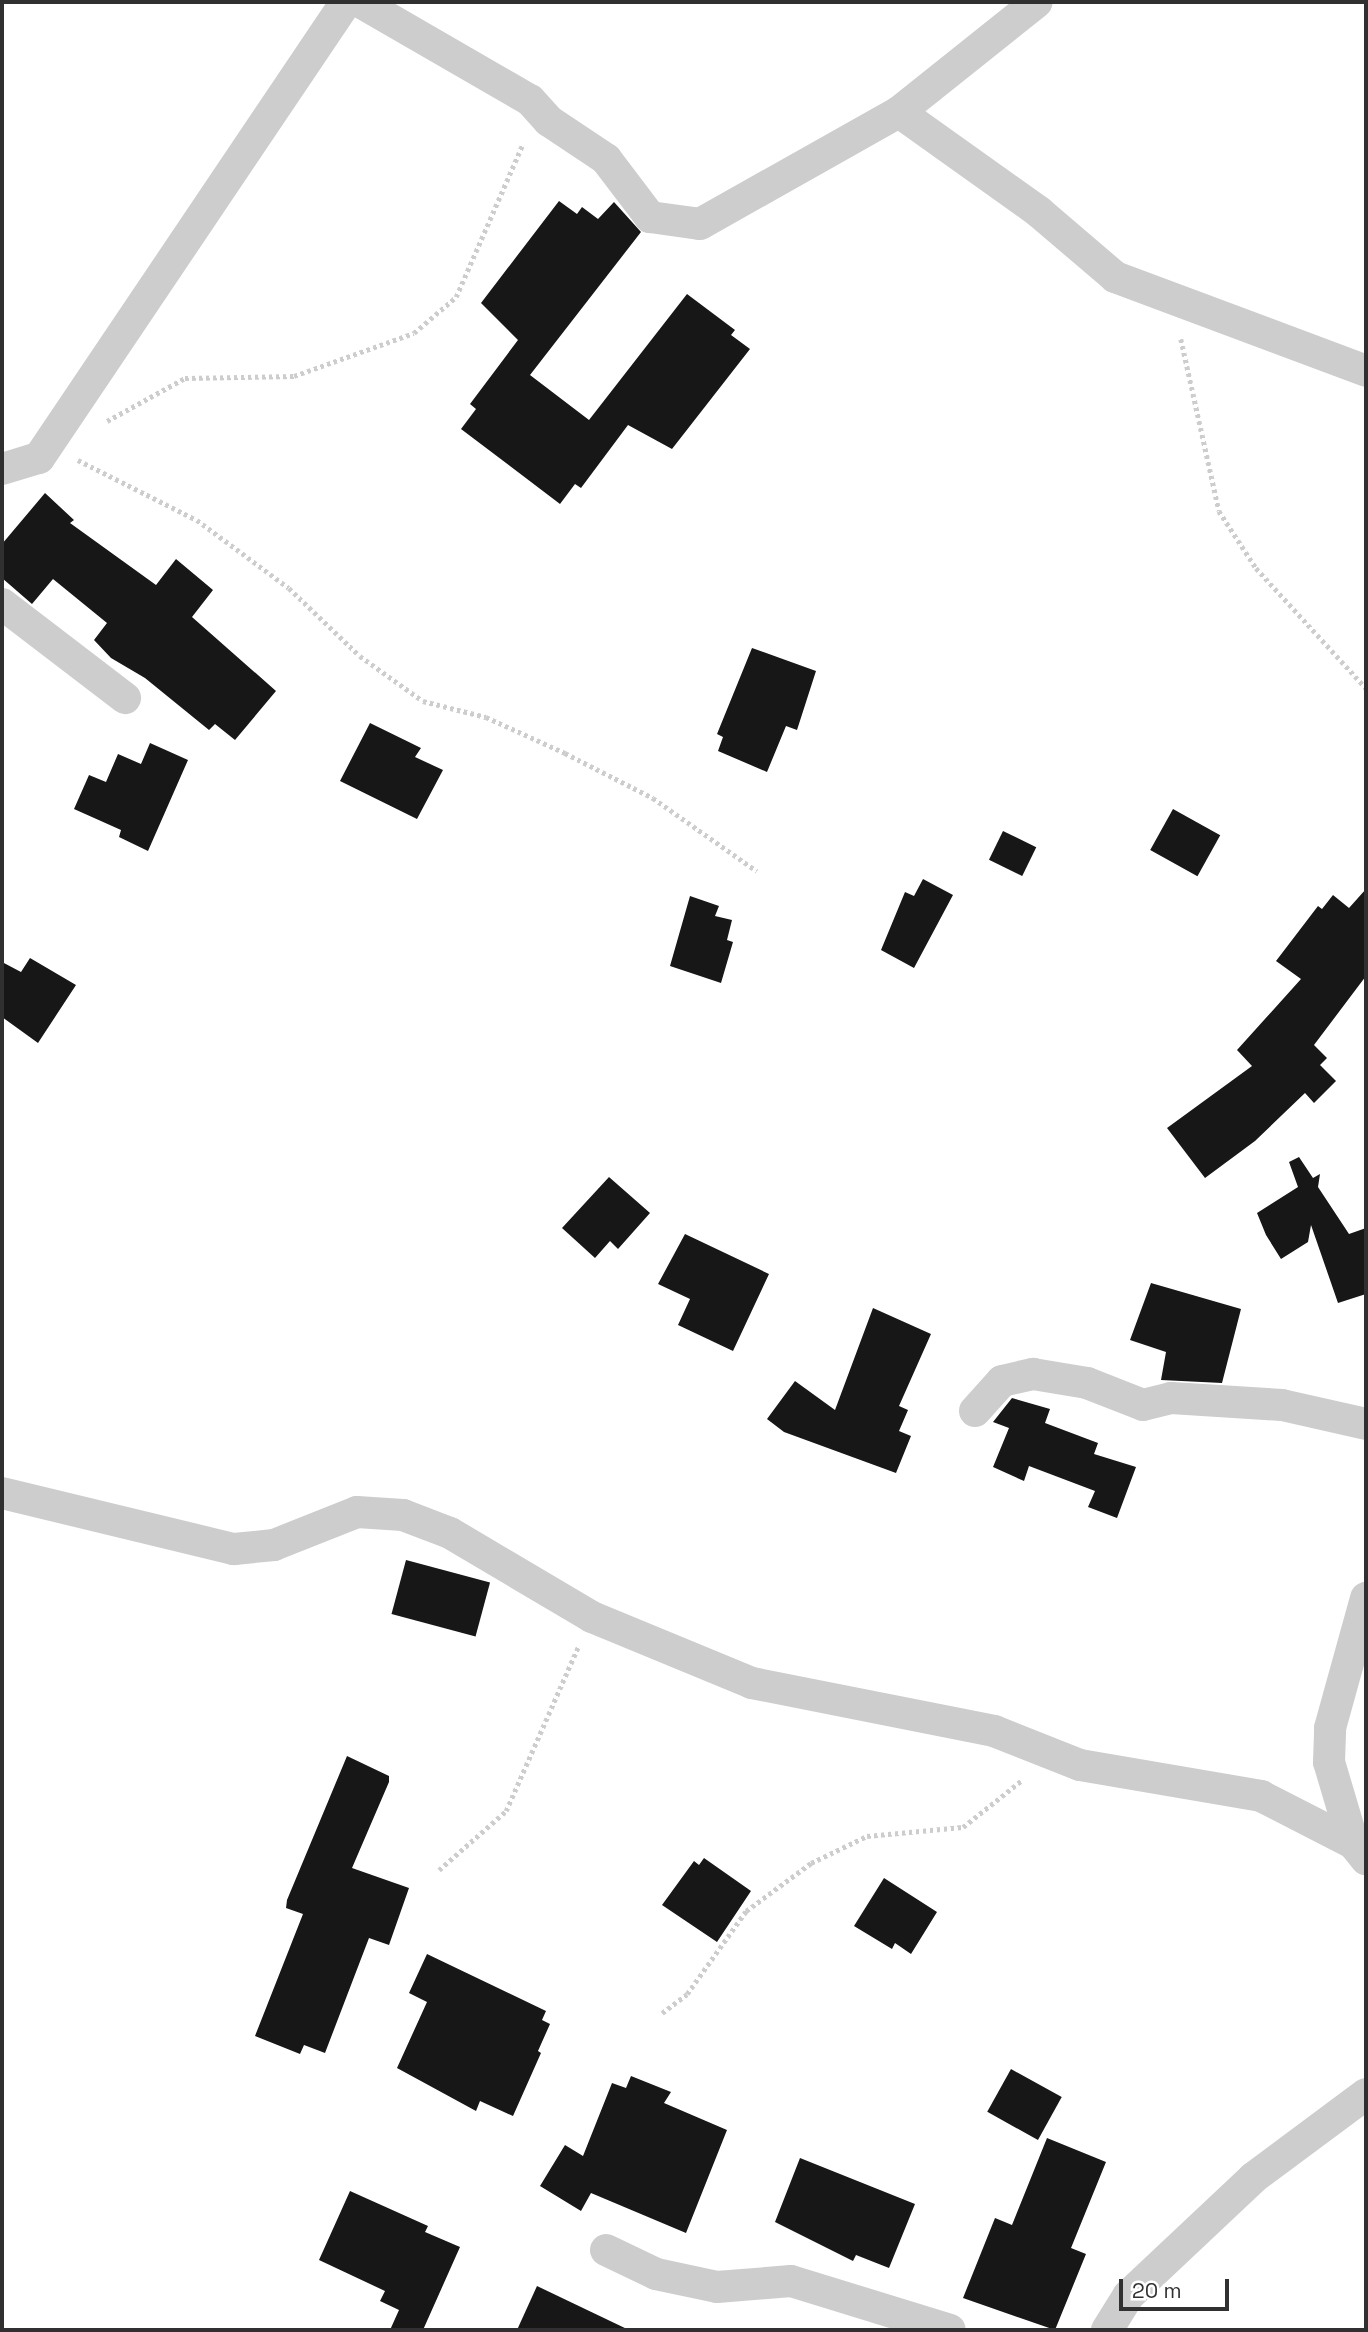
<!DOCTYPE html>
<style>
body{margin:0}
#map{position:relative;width:1368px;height:2332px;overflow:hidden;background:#fff;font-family:"Space Grotesk",sans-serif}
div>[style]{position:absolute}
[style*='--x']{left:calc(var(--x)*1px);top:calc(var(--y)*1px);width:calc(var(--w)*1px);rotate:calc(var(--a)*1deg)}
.building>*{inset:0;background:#171717;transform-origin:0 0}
.path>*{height:4.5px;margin-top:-2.25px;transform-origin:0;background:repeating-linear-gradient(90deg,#cdcdcd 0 3.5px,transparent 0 7px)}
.street>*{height:32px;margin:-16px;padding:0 16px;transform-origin:16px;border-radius:16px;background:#cdcdcd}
span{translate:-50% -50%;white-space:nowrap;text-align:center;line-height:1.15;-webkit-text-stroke:7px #fff;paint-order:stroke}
.frame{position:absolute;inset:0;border:4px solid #303030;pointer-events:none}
.scale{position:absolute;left:1119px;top:2279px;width:110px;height:32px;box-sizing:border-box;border:4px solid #303030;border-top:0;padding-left:9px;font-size:21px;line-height:24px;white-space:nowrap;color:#303030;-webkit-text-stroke:5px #fff;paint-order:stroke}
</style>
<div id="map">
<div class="building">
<div style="clip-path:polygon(559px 201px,577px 214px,582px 207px,598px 219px,614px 202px,641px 232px,530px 375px,589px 420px,687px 294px,735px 330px,731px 335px,750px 349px,672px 449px,628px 425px,581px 488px,575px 484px,560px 504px,461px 429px,476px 409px,470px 404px,518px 340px,481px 303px)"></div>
<div style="clip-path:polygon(45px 493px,74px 520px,70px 523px,156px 585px,176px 559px,213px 590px,192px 617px,276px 691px,235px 740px,215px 724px,209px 730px,145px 678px,111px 658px,94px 640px,107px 623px,53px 579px,32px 604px,2px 578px,2px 544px)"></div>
<div style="clip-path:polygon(752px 648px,816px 671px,797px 730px,786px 726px,767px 772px,718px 751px,723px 737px,717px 734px)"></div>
<div style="clip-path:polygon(370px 723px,421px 748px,415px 757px,443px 770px,417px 819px,340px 781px)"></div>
<div style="clip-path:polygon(150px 743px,188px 760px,148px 851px,119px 837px,121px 830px,74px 809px,89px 775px,106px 782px,118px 754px,141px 764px)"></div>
<div style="left:1173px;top:809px;width:54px;height:47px;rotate:29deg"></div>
<div style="left:1003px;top:831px;width:37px;height:32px;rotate:26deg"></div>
<div style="clip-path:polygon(923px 879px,953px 895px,914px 968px,881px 950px,905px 892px,914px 896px)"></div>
<div style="clip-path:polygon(1366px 889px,1366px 976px,1314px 1045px,1327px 1058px,1320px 1065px,1336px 1081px,1314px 1103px,1305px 1093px,1255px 1141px,1205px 1178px,1167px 1128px,1252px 1066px,1237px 1050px,1301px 979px,1276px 961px,1318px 906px,1322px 909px,1333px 895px,1349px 908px)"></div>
<div style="clip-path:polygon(690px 896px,719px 906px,715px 916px,732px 920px,727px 940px,733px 942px,721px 983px,670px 966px)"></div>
<div style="clip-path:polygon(30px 958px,76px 985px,38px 1043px,2px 1017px,2px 962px,21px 972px)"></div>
<div style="clip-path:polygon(1299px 1157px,1313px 1178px,1320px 1174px,1318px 1187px,1349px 1234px,1366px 1228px,1366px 1294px,1338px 1303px,1311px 1225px,1308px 1242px,1281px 1259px,1266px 1235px,1257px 1213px,1298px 1187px,1289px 1162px)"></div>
<div style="clip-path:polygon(609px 1177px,650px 1213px,618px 1249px,610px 1241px,595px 1258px,562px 1228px)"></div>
<div style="clip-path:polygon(685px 1234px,769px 1274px,733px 1351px,678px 1325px,690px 1299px,658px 1284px)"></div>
<div style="clip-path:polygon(1151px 1283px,1241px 1309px,1222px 1383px,1161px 1380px,1166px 1352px,1130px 1340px)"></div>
<div style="clip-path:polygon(873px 1308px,931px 1334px,899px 1406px,908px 1410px,899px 1431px,911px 1436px,896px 1473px,784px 1432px,767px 1419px,795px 1381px,835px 1410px)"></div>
<div style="clip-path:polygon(1012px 1398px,1050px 1409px,1045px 1423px,1098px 1443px,1094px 1454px,1136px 1467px,1117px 1518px,1088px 1507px,1095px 1491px,1029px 1466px,1024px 1481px,993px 1467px,1009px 1428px,993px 1422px)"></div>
<div style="left:406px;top:1560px;width:87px;height:56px;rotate:15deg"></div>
<div style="clip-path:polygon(347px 1756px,389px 1776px,389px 1782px,352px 1868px,409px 1888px,389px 1945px,369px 1938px,325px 2053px,304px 2045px,300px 2054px,255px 2036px,303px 1914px,286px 1908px,287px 1900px)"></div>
<div style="clip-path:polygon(704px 1858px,751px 1891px,717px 1942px,662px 1905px,694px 1861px,699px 1865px)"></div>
<div style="clip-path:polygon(884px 1878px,937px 1912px,911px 1954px,895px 1943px,892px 1949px,854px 1926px)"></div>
<div style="clip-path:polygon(427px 1954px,546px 2011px,542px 2020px,550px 2024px,538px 2051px,541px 2053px,513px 2116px,480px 2101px,476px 2111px,397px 2068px,427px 2002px,409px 1993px)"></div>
<div style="left:1011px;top:2069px;width:58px;height:49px;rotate:29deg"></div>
<div style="clip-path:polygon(631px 2076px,671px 2092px,664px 2103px,727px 2130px,686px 2233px,591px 2193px,581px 2211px,540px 2186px,565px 2145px,583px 2156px,612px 2083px,626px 2088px)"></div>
<div style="clip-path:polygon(1047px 2138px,1106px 2162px,1071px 2248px,1086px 2254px,1055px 2330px,963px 2298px,995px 2218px,1012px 2225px)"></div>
<div style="clip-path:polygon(800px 2158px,915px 2204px,889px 2268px,856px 2255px,853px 2261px,775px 2222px)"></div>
<div style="clip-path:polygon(350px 2191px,428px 2226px,425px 2232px,460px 2247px,423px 2330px,390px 2330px,399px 2310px,380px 2301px,385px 2291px,319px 2260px)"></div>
<div style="clip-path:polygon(537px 2286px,629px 2330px,517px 2330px)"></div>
</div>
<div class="path">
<div style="--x:1181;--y:339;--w:176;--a:77.5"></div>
<div style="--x:1219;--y:511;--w:68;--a:57"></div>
<div style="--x:1256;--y:568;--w:163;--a:47.5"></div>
<div style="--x:107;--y:421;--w:89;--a:-28.9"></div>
<div style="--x:185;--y:378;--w:109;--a:-1.1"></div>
<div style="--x:294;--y:376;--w:127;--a:-19.7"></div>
<div style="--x:414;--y:333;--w:55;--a:-40.6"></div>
<div style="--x:456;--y:297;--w:167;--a:-66.4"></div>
<div style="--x:78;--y:460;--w:133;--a:26.8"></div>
<div style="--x:197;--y:520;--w:114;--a:36.5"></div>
<div style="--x:289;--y:588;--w:98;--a:43.8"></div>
<div style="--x:360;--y:656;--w:77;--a:35.5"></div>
<div style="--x:423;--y:701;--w:65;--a:14.3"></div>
<div style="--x:486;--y:717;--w:87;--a:24.5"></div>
<div style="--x:565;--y:753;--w:99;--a:27.1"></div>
<div style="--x:653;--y:798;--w:127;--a:35.1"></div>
<div style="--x:439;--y:1870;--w:89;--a:-41.4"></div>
<div style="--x:506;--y:1811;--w:179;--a:-66.3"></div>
<div style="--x:662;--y:2013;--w:31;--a:-37"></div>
<div style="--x:687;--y:1994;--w:102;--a:-54.6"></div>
<div style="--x:746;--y:1911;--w:81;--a:-36.4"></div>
<div style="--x:811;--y:1863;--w:62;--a:-25.7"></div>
<div style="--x:867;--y:1836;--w:96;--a:-5.4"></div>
<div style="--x:963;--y:1827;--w:75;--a:-38.5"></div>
</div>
<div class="street">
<div style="--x:360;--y:2;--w:196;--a:30"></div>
<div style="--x:530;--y:100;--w:28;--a:48"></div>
<div style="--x:549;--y:121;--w:69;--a:33.7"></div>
<div style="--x:606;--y:159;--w:73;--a:52.8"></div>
<div style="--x:650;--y:217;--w:50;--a:8"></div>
<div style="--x:700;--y:224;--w:228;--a:-29.4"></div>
<div style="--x:899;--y:112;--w:172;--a:35.5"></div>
<div style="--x:1039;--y:212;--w:100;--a:40.5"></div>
<div style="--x:1115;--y:277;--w:268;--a:20.5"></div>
<div style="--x:899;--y:112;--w:176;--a:-38.6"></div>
<div style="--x:2;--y:469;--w:39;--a:-17"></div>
<div style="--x:39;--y:458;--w:550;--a:-56.05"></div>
<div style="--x:2;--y:604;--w:155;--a:37.4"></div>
<div style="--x:975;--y:1411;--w:40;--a:-48"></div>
<div style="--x:1002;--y:1381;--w:32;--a:-13"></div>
<div style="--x:1033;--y:1374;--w:55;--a:9.5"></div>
<div style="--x:1087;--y:1383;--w:60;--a:21.4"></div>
<div style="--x:1143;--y:1405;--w:29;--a:-14"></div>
<div style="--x:1171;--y:1398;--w:111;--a:3.6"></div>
<div style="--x:1282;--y:1405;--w:86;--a:12.7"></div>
<div style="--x:2;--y:1493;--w:239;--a:13.6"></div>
<div style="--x:234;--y:1549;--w:40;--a:-5.7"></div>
<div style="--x:274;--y:1545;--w:89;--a:-21.7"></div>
<div style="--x:357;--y:1512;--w:46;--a:3.7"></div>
<div style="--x:403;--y:1515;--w:50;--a:21"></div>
<div style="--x:450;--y:1533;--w:165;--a:30.6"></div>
<div style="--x:592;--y:1617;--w:173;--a:22.4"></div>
<div style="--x:752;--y:1683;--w:247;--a:11.2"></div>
<div style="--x:994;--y:1731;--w:92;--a:21.6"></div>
<div style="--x:1080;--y:1765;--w:184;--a:9.7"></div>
<div style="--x:1261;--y:1796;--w:103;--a:27.1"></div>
<div style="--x:1353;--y:1843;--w:21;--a:51"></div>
<div style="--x:1353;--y:1843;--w:84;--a:-106.5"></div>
<div style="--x:1329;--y:1762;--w:34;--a:-88"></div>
<div style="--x:1330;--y:1728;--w:135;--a:-74.5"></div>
<div style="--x:606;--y:2250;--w:55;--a:25.6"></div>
<div style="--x:656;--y:2274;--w:62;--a:12"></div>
<div style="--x:717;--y:2287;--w:74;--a:-4.6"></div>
<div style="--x:791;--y:2281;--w:166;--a:17.1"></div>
<div style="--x:1107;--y:2330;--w:40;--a:-58"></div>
<div style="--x:1128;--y:2296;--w:172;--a:-43.3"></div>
<div style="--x:1253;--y:2178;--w:141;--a:-36.6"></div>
</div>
<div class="frame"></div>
<div class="scale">20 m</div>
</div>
